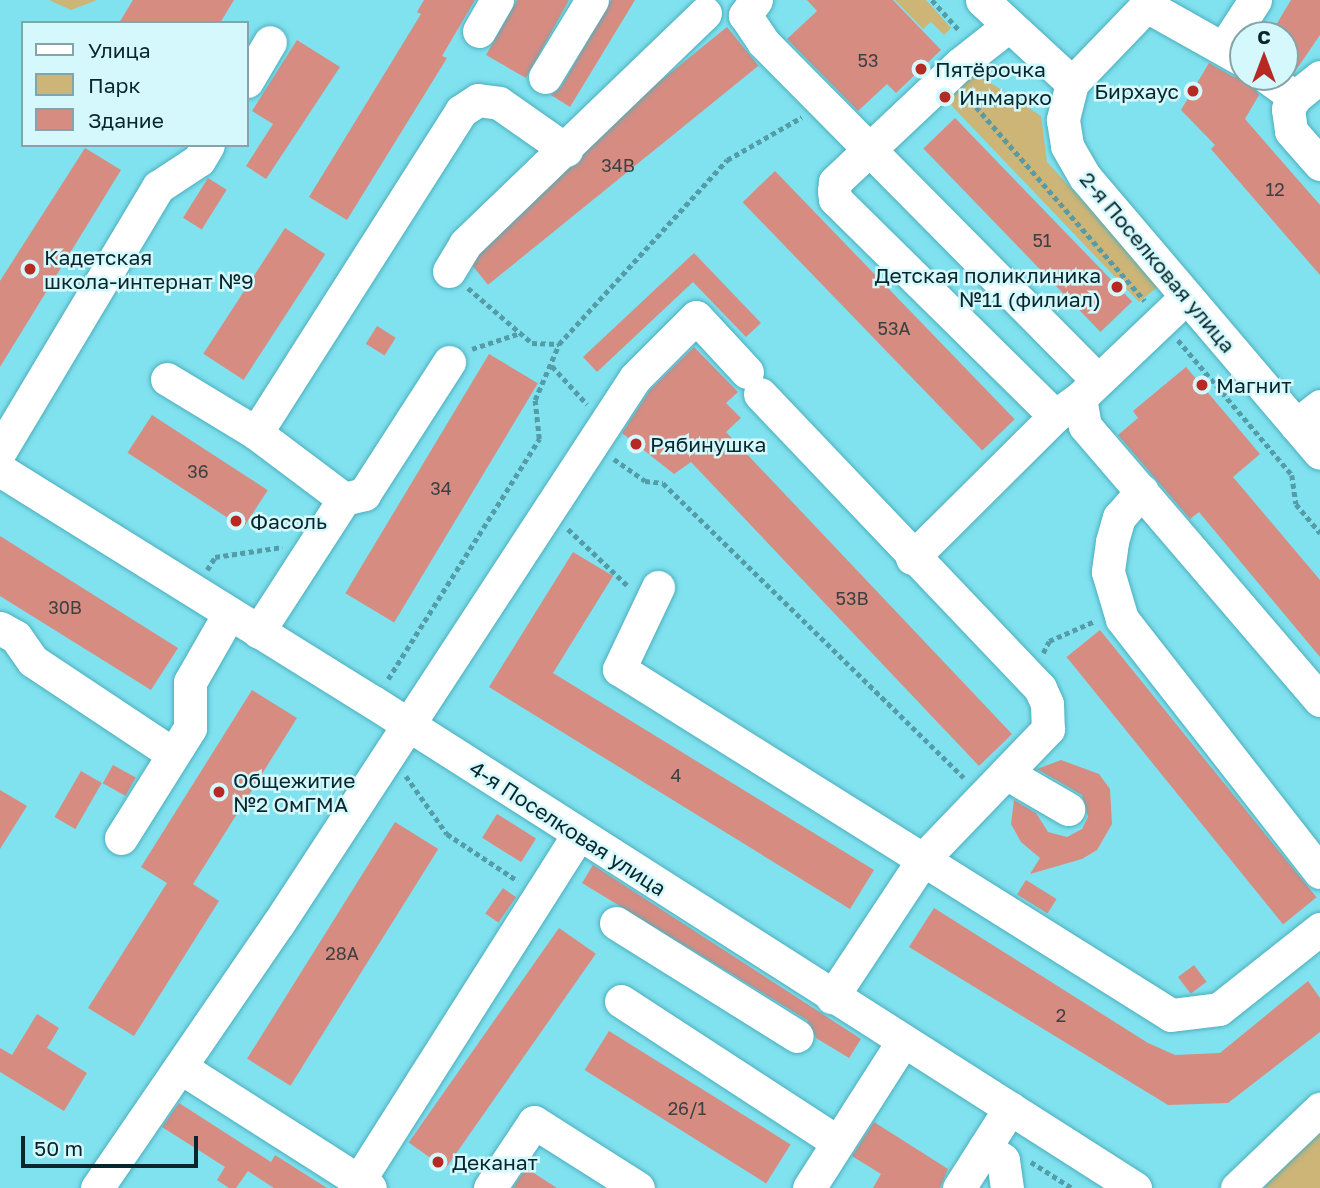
<!DOCTYPE html>
<meta charset="utf-8">
<style>
body{margin:0}
#map{position:relative;width:1320px;height:1188px;overflow:hidden;background:#80e1ef;font-family:"Golos Text",sans-serif}
div>[style]{position:absolute}
[style*='--x']{left:calc(var(--x)*1px);top:calc(var(--y)*1px);width:calc(var(--w)*1px);rotate:calc(var(--a)*1deg)}
.green>*{inset:0;background:#cdb477}
.building>*{inset:0;background:#d78c82;transform-origin:0 0}
.path>*{height:4.5px;margin-top:-2.25px;transform-origin:0;background:repeating-linear-gradient(90deg,#549da8 0 5px,transparent 0 8.5px)}
.roads{filter:drop-shadow(0 0 2px #4baebc) drop-shadow(0 0 2px #4baebc)}
.minor>*{height:33px;margin:-16.5px;padding:0 16.5px;transform-origin:16.5px;border-radius:16.5px;background:#fff}
.dots>*{width:19px;height:19px;translate:-50% -50%;box-sizing:border-box;border:4px solid #d5f8fd;border-radius:50%}
span{translate:-50% -50%;white-space:nowrap;text-align:center;line-height:1.15;-webkit-text-stroke:5px #d5f8fd;paint-order:stroke}
.number-label{font-size:18px;color:#3b4042}
.number-label span{-webkit-text-stroke-width:0}
.poi-label{font-size:21px;color:#07272c}
.left{translate:0 -50%;text-align:left}
.right{translate:-100% -50%;text-align:right}
.street-label{font-size:21px;color:#07272c}
.legend{position:absolute;left:21px;top:21px;width:228px;height:126px;box-sizing:border-box;background:#d5f8fd;border:2px solid #83a4a9;margin:0;padding:9px 12px;list-style:none;font-size:21px;color:#07272c}
.legend li{display:flex;align-items:center;gap:14px;height:35px}
.legend b{width:35px;border:2px solid #83a4a9}
.north{position:absolute;left:1229px;top:21px;width:70px;height:70px;box-sizing:border-box;background:#d5f8fd;border:2px solid #83a4a9;border-radius:50%;rotate:0deg;font-size:19px;font-weight:700;line-height:28px;text-align:center;color:#07272c}
.north::after{content:'';display:block;margin:auto;width:24px;height:32px;background:#b72923;clip-path:polygon(50% 0,100% 100%,50% 72%,0 100%)}
.scale{position:absolute;left:21px;top:1136px;width:177px;height:32px;box-sizing:border-box;border:4px solid #07272c;border-top:0;padding-left:9px;font-size:21px;line-height:24px;white-space:nowrap;color:#07272c;-webkit-text-stroke:5px #d5f8fd;paint-order:stroke}
</style>
<div id="map">
<div class="green">
<div style="clip-path:polygon(49px 0,97px 0,71px 10px)"></div>
<div style="clip-path:polygon(895px 0,926px 0,951px 28px,944px 35px,931px 22px,923px 29px)"></div>
<div style="clip-path:polygon(965px 66px,1041px 116px,1047px 162px,1160px 285px,1139px 302px,952px 106px,944px 85px)"></div>
<div style="clip-path:polygon(1320px 1128px,1320px 1188px,1264px 1188px)"></div>
</div>
<div class="building">
<div style="clip-path:polygon(133px 0,234px 0,220px 23px,119px 23px)"></div>
<div style="clip-path:polygon(424px 0,475px 0,442px 56px,447px 58px,347px 220px,309px 197px,421px 14px,417px 12px)"></div>
<div style="clip-path:polygon(517px 0,569px 0,526px 78px,486px 55px)"></div>
<div style="clip-path:polygon(611px 0,635px 0,570px 107px,551px 95px,561px 87px)"></div>
<div style="clip-path:polygon(807px 0,893px 0,941px 50px,896px 93px,887px 84px,858px 111px,787px 39px,817px 11px)"></div>
<div style="clip-path:polygon(1291px 0,1320px 0,1320px 35px,1294px 73px,1285px 66px,1285px 35px,1270px 35px)"></div>
<div style="left:727px;top:27px;width:50px;height:348px;rotate:51deg"></div>
<div style="clip-path:polygon(297px 40px,340px 67px,266px 179px,246px 166px,273px 124px,252px 111px)"></div>
<div style="clip-path:polygon(1209px 63px,1234px 77px,1248px 78px,1259px 95px,1245px 119px,1320px 205px,1320px 275px,1211px 149px,1215px 145px,1181px 110px)"></div>
<div style="left:955px;top:118px;width:255px;height:44px;rotate:46deg"></div>
<div style="clip-path:polygon(85px 148px,121px 170px,0 367px,0 281px)"></div>
<div style="left:775px;top:171px;width:345px;height:45px;rotate:46deg"></div>
<div style="left:208px;top:178px;width:22px;height:47px;rotate:32deg"></div>
<div style="left:285px;top:228px;width:48px;height:150px;rotate:33deg"></div>
<div style="clip-path:polygon(694px 253px,761px 323px,746px 337px,693px 282px,597px 372px,583px 357px)"></div>
<div style="left:377px;top:326px;width:22px;height:21px;rotate:32deg"></div>
<div style="clip-path:polygon(694px 347px,738px 392px,726px 403px,741px 418px,726px 432px,1012px 734px,979px 766px,691px 462px,674px 474px,622px 433px,650px 390px)"></div>
<div style="left:489px;top:354px;width:57px;height:279px;rotate:31deg"></div>
<div style="clip-path:polygon(1186px 367px,1260px 454px,1233px 477px,1320px 580px,1320px 657px,1199px 512px,1190px 519px,1118px 435px,1138px 418px,1133px 411px)"></div>
<div style="left:152px;top:415px;width:138px;height:45px;rotate:33deg"></div>
<div style="clip-path:polygon(0 536px,178px 648px,151px 690px,0 596px)"></div>
<div style="clip-path:polygon(573px 552px,613px 576px,553px 673px,874px 870px,850px 909px,489px 687px)"></div>
<div style="left:1100px;top:630px;width:344px;height:43px;rotate:51deg"></div>
<div style="clip-path:polygon(252px 690px,297px 718px,193px 884px,219px 901px,134px 1036px,88px 1008px,167px 883px,141px 867px)"></div>
<div style="clip-path:polygon(1061px 760px,1099px 774px,1110px 789px,1112px 824px,1097px 850px,1082px 859px,1030px 874px,1040px 858px,1021px 842px,1011px 824px,1014px 800px,1036px 813px,1048px 832px,1067px 837px,1082px 829px,1088px 817px,1082px 795px,1037px 769px)"></div>
<div style="left:113px;top:765px;width:26px;height:21px;rotate:29deg"></div>
<div style="left:81px;top:771px;width:24px;height:53px;rotate:30deg"></div>
<div style="clip-path:polygon(0 790px,27px 806px,0 849px)"></div>
<div style="left:497px;top:814px;width:46px;height:28px;rotate:32deg"></div>
<div style="left:395px;top:822px;width:51px;height:279px;rotate:32deg"></div>
<div style="clip-path:polygon(593px 865px,861px 1039px,849px 1058px,816px 1038px,807px 1020px,582px 883px)"></div>
<div style="left:1026px;top:880px;width:36px;height:17px;rotate:32deg"></div>
<div style="left:503px;top:888px;width:16px;height:31px;rotate:35deg"></div>
<div style="clip-path:polygon(934px 908px,1148px 1043px,1175px 1055px,1220px 1053px,1308px 981px,1320px 998px,1320px 1032px,1228px 1103px,1168px 1105px,909px 947px)"></div>
<div style="left:559px;top:928px;width:45px;height:262px;rotate:35deg"></div>
<div style="left:1194px;top:965px;width:21px;height:20px;rotate:53deg"></div>
<div style="clip-path:polygon(37px 1014px,59px 1028px,47px 1048px,87px 1073px,64px 1111px,0 1072px,0 1048px,12px 1055px)"></div>
<div style="left:609px;top:1031px;width:214px;height:46px;rotate:32deg"></div>
<div style="clip-path:polygon(179px 1103px,271px 1162px,275px 1155px,327px 1188px,274px 1188px,248px 1171px,236px 1188px,229px 1188px,217px 1180px,225px 1167px,162px 1127px)"></div>
<div style="clip-path:polygon(874px 1122px,948px 1169px,940px 1188px,873px 1188px,881px 1174px,852px 1156px)"></div>
<div style="clip-path:polygon(526px 1168px,557px 1188px,513px 1188px)"></div>
</div>
<div class="path">
<div style="--x:932;--y:0;--w:40;--a:48"></div>
<div style="--x:965;--y:94;--w:274;--a:49"></div>
<div style="--x:468;--y:288;--w:84;--a:40.7"></div>
<div style="--x:532;--y:343;--w:27;--a:2"></div>
<div style="--x:1178;--y:340;--w:177;--a:49.8"></div>
<div style="--x:1292;--y:475;--w:29;--a:82"></div>
<div style="--x:1296;--y:504;--w:38;--a:50"></div>
<div style="--x:472;--y:349;--w:51;--a:-18.4"></div>
<div style="--x:552;--y:366;--w:52;--a:47.4"></div>
<div style="--x:614;--y:459;--w:38;--a:35"></div>
<div style="--x:645;--y:481;--w:18;--a:6"></div>
<div style="--x:663;--y:483;--w:421;--a:44.4"></div>
<div style="--x:568;--y:529;--w:83;--a:43.5"></div>
<div style="--x:207;--y:570;--w:15;--a:-58"></div>
<div style="--x:215;--y:557;--w:68;--a:-8.5"></div>
<div style="--x:1043;--y:653;--w:13;--a:-63"></div>
<div style="--x:1049;--y:641;--w:50;--a:-23.5"></div>
<div style="--x:388;--y:679;--w:284;--a:-57.8"></div>
<div style="--x:539;--y:439;--w:39;--a:-96"></div>
<div style="--x:535;--y:400;--w:61;--a:-66.8"></div>
<div style="--x:559;--y:344;--w:249;--a:-47.6"></div>
<div style="--x:727;--y:160;--w:86;--a:-29.8"></div>
<div style="--x:406;--y:776;--w:71;--a:54.7"></div>
<div style="--x:447;--y:834;--w:85;--a:33.5"></div>
<div style="--x:1031;--y:1162;--w:49;--a:32.4"></div>
</div>
<div class="roads">
<div class="minor">
<div style="--x:756;--y:0;--w:19;--a:126"></div>
<div style="--x:745;--y:15;--w:32;--a:56"></div>
<div style="--x:763;--y:42;--w:474;--a:45.3"></div>
<div style="--x:982;--y:0;--w:122;--a:42.7"></div>
<div style="--x:1147;--y:6;--w:110;--a:29.4"></div>
<div style="--x:1007;--y:27;--w:60;--a:141.8"></div>
<div style="--x:960;--y:64;--w:172;--a:136.7"></div>
<div style="--x:835;--y:182;--w:9;--a:96"></div>
<div style="--x:834;--y:191;--w:8;--a:83"></div>
<div style="--x:835;--y:199;--w:309;--a:44.6"></div>
<div style="--x:479;--y:31;--w:36;--a:-60"></div>
<div style="--x:1225;--y:46;--w:55;--a:-56.9"></div>
<div style="--x:545;--y:77;--w:90;--a:-58.6"></div>
<div style="--x:1267;--y:77;--w:34;--a:36"></div>
<div style="--x:1320;--y:77;--w:32;--a:141"></div>
<div style="--x:1295;--y:97;--w:14;--a:120"></div>
<div style="--x:1288;--y:109;--w:22;--a:82"></div>
<div style="--x:1291;--y:131;--w:44;--a:48.7"></div>
<div style="--x:247;--y:81;--w:45;--a:-59.5"></div>
<div style="--x:1072;--y:83;--w:38;--a:104"></div>
<div style="--x:1063;--y:120;--w:26;--a:81"></div>
<div style="--x:1067;--y:146;--w:36;--a:60"></div>
<div style="--x:1085;--y:177;--w:362;--a:49.6"></div>
<div style="--x:1072;--y:83;--w:115;--a:-46.1"></div>
<div style="--x:449;--y:271;--w:31;--a:-59"></div>
<div style="--x:465;--y:244;--w:333;--a:-43.9"></div>
<div style="--x:167;--y:379;--w:104;--a:31.2"></div>
<div style="--x:256;--y:433;--w:110;--a:36.9"></div>
<div style="--x:344;--y:499;--w:158;--a:122.9"></div>
<div style="--x:760;--y:394;--w:406;--a:46.4"></div>
<div style="--x:1040;--y:688;--w:17;--a:66"></div>
<div style="--x:1047;--y:704;--w:25;--a:88"></div>
<div style="--x:1048;--y:729;--w:179;--a:133.9"></div>
<div style="--x:924;--y:858;--w:167;--a:123.5"></div>
<div style="--x:1080;--y:398;--w:28;--a:80"></div>
<div style="--x:1085;--y:426;--w:361;--a:49.4"></div>
<div style="--x:1296;--y:425;--w:31;--a:-38"></div>
<div style="--x:256;--y:433;--w:382;--a:-57.5"></div>
<div style="--x:461;--y:111;--w:20;--a:-33"></div>
<div style="--x:478;--y:100;--w:21;--a:8"></div>
<div style="--x:499;--y:103;--w:82;--a:35"></div>
<div style="--x:0;--y:451;--w:308;--a:-59.1"></div>
<div style="--x:158;--y:187;--w:49;--a:-33.4"></div>
<div style="--x:199;--y:160;--w:17;--a:-59"></div>
<div style="--x:0;--y:470;--w:439;--a:31.9"></div>
<div style="--x:373;--y:702;--w:904;--a:32.53"></div>
<div style="--x:1142;--y:491;--w:35;--a:131"></div>
<div style="--x:1119;--y:517;--w:26;--a:106"></div>
<div style="--x:1112;--y:542;--w:30;--a:98"></div>
<div style="--x:1108;--y:572;--w:49;--a:73.4"></div>
<div style="--x:1122;--y:619;--w:321;--a:52"></div>
<div style="--x:344;--y:499;--w:21;--a:-14"></div>
<div style="--x:364;--y:494;--w:157;--a:-57.2"></div>
<div style="--x:912;--y:558;--w:202;--a:-44.8"></div>
<div style="--x:1055;--y:416;--w:31;--a:-36"></div>
<div style="--x:1080;--y:398;--w:146;--a:-43.6"></div>
<div style="--x:658;--y:587;--w:91;--a:115.4"></div>
<div style="--x:619;--y:669;--w:651;--a:32.08"></div>
<div style="--x:1171;--y:1015;--w:48;--a:-7.1"></div>
<div style="--x:1219;--y:1009;--w:129;--a:-38.4"></div>
<div style="--x:0;--y:628;--w:18;--a:29"></div>
<div style="--x:16;--y:637;--w:29;--a:55"></div>
<div style="--x:33;--y:661;--w:168;--a:33.6"></div>
<div style="--x:1006;--y:773;--w:72;--a:30.1"></div>
<div style="--x:121;--y:838;--w:130;--a:-57.9"></div>
<div style="--x:190;--y:728;--w:46;--a:-90"></div>
<div style="--x:190;--y:682;--w:78;--a:-60.2"></div>
<div style="--x:616;--y:923;--w:213;--a:32"></div>
<div style="--x:621;--y:1001;--w:258;--a:33.1"></div>
<div style="--x:180;--y:1067;--w:225;--a:32.5"></div>
<div style="--x:985;--y:1147;--w:22;--a:36"></div>
<div style="--x:1003;--y:1160;--w:28;--a:82"></div>
<div style="--x:97;--y:1188;--w:320;--a:-55.6"></div>
<div style="--x:278;--y:924;--w:652;--a:-56.82"></div>
<div style="--x:635;--y:378;--w:86;--a:-45"></div>
<div style="--x:696;--y:317;--w:75;--a:47.2"></div>
<div style="--x:354;--y:1188;--w:417;--a:-57.6"></div>
<div style="--x:490;--y:1188;--w:79;--a:-56.3"></div>
<div style="--x:534;--y:1122;--w:123;--a:32.4"></div>
<div style="--x:809;--y:1188;--w:174;--a:-57.4"></div>
<div style="--x:959;--y:1188;--w:95;--a:-57.5"></div>
<div style="--x:1237;--y:1188;--w:115;--a:-43.6"></div>
</div>
</div>
<div class="dots">
<div style="left:921px;top:69px;background:#b72923"></div>
<div style="left:1193px;top:91px;background:#b72923"></div>
<div style="left:945px;top:97px;background:#b72923"></div>
<div style="left:30px;top:269px;background:#b72923"></div>
<div style="left:1117px;top:287px;background:#b72923"></div>
<div style="left:1202px;top:385px;background:#b72923"></div>
<div style="left:636px;top:444px;background:#b72923"></div>
<div style="left:236px;top:521px;background:#b72923"></div>
<div style="left:219px;top:792px;background:#b72923"></div>
<div style="left:438px;top:1162px;background:#b72923"></div>
</div>
<div class="number-label">
<span style="left:868px;top:60px">53</span>
<span style="left:618px;top:165px">34В</span>
<span style="left:1275px;top:189px">12</span>
<span style="left:1042px;top:240px">51</span>
<span style="left:894px;top:328px">53А</span>
<span style="left:198px;top:471px">36</span>
<span style="left:441px;top:488px">34</span>
<span style="left:852px;top:598px">53В</span>
<span style="left:65px;top:607px">30В</span>
<span style="left:676px;top:775px">4</span>
<span style="left:342px;top:953px">28А</span>
<span style="left:1061px;top:1015px">2</span>
<span style="left:687px;top:1108px">26/1</span>
</div>
<div class="poi-label">
<span class="left" style="left:935px;top:69px">Пятёрочка</span>
<span class="right" style="left:1179px;top:91px">Бирхаус</span>
<span class="left" style="left:959px;top:97px">Инмарко</span>
<span class="left" style="left:44px;top:269px">Кадетская<br>школа-интернат №9</span>
<span class="right" style="left:1101px;top:287px">Детская поликлиника<br>№11 (филиал)</span>
<span class="left" style="left:1216px;top:385px">Магнит</span>
<span class="left" style="left:650px;top:444px">Рябинушка</span>
<span class="left" style="left:250px;top:521px">Фасоль</span>
<span class="left" style="left:233px;top:792px">Общежитие<br>№2 ОмГМА</span>
<span class="left" style="left:452px;top:1162px">Деканат</span>
</div>
<div class="street-label">
<span style="left:1158px;top:262px;rotate:50deg">2-я Поселковая улица</span>
<span style="left:568px;top:828px;rotate:33deg">4-я Поселковая улица</span>
</div>
<ul class="legend">
<li><b style="height:9px;background:#fff"></b>Улица</li>
<li><b style="height:19px;background:#cdb477"></b>Парк</li>
<li><b style="height:19px;background:#d78c82"></b>Здание</li>
</ul>
<div class="north">С</div>
<div class="scale">50 m</div>
</div>
